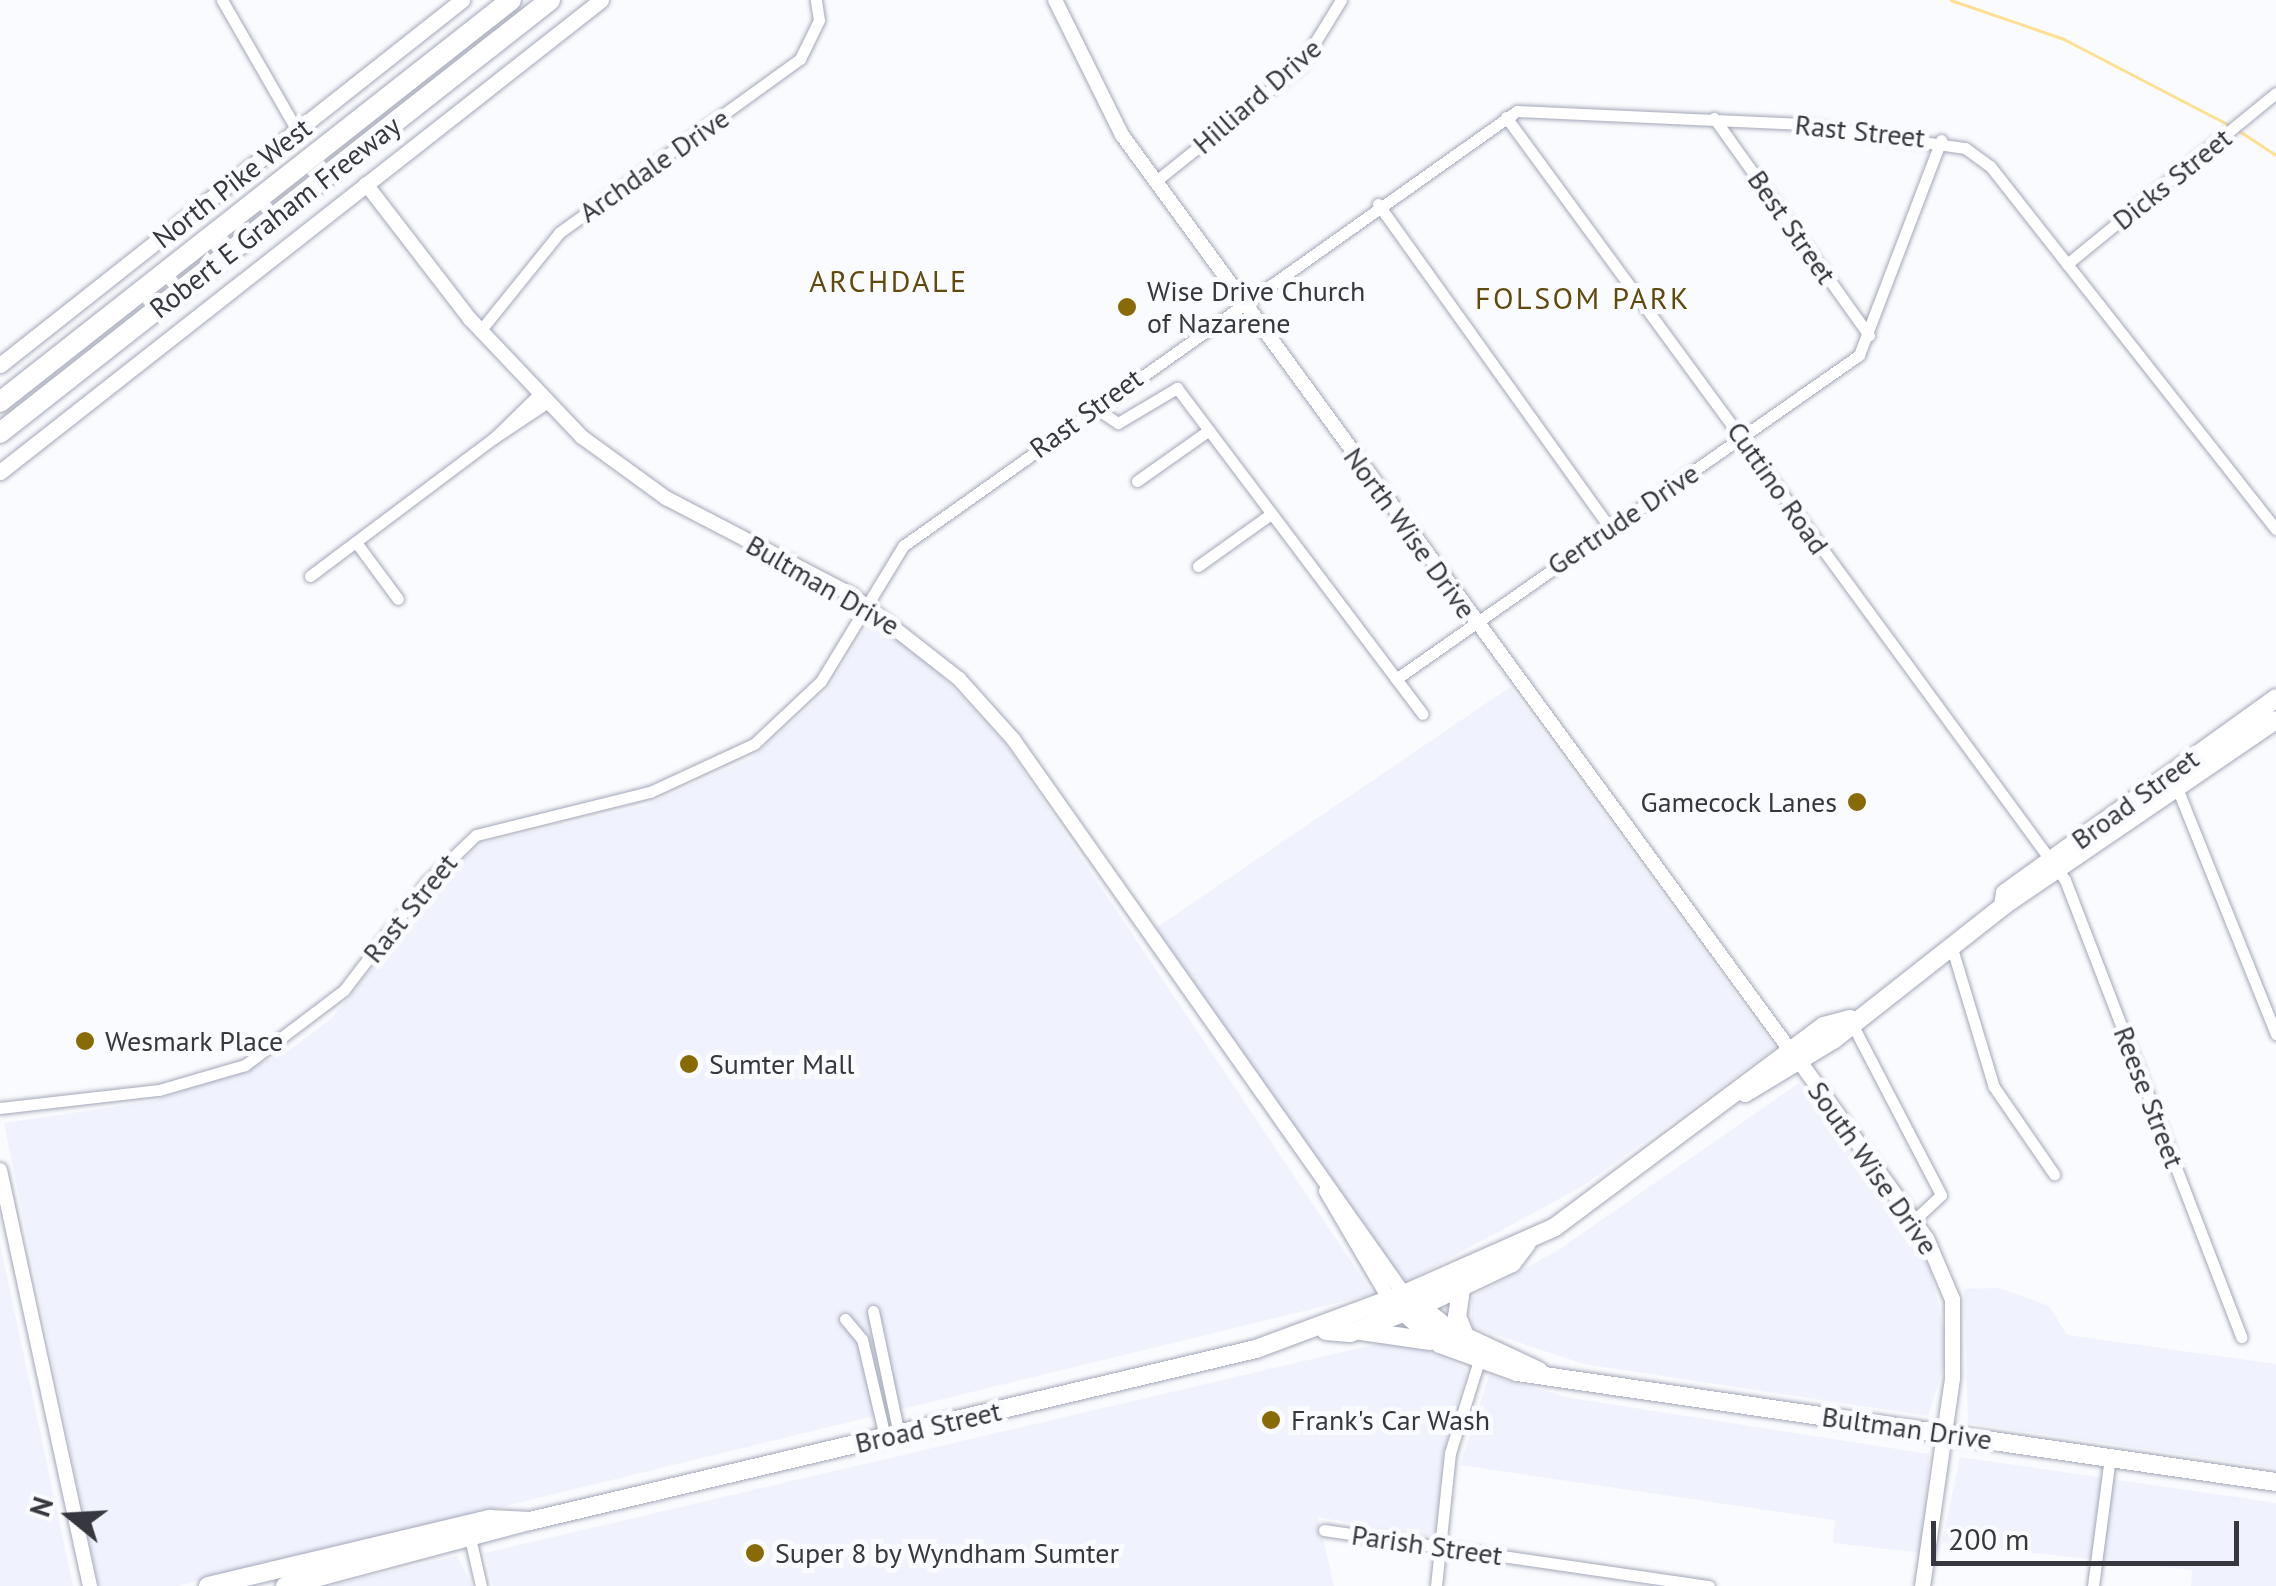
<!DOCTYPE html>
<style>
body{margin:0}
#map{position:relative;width:2276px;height:1586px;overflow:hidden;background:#fafbfe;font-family:"PT Sans",sans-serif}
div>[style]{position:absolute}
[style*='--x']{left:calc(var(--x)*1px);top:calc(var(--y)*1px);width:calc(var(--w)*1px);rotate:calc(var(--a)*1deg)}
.built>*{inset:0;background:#f0f2fd}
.stream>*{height:2.5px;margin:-1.25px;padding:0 1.25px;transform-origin:1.25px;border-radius:1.25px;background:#ffdf91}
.roads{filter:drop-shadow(0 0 2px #a3a7b8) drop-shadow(0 0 2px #a3a7b8)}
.minor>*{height:11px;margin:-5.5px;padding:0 5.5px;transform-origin:5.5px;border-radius:5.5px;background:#fff}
.tertiary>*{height:14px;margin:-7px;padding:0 7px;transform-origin:7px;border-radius:7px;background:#fff}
.secondary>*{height:15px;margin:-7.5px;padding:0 7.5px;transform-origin:7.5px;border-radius:7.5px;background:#fff}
.primary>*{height:18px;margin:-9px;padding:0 9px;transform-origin:9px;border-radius:9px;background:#fff}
.trunk>*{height:18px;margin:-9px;padding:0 9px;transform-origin:9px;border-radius:9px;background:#fff}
.motorway>*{height:20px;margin:-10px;padding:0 10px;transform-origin:10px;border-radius:10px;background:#fff}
.dots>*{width:28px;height:28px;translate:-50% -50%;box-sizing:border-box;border:5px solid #fafbfe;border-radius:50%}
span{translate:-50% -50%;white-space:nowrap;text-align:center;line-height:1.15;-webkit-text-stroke:10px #fafbfe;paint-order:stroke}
.street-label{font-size:28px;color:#37383f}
.poi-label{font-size:28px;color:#37383f}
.left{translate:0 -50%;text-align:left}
.right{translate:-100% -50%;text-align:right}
.neighbourhood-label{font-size:30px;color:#604b0d;letter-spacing:2.5px}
.north{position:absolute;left:20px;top:1466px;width:100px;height:100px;-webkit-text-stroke:8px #fafbfe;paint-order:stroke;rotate:288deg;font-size:28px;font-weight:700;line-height:40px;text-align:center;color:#37383f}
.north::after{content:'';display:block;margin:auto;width:35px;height:45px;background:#37383f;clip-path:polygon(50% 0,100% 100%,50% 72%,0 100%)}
.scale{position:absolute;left:1931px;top:1521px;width:308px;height:45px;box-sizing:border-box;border:5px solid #37383f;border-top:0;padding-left:12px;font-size:30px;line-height:35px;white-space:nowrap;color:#37383f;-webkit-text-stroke:8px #fafbfe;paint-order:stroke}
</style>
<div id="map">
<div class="built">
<div style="clip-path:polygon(870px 622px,903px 636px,1001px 738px,1373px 1294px,177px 1586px,98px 1586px,4px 1123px,154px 1101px,283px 1055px,332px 1018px,456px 864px,484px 843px,647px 805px,752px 758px,826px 692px)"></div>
<div style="clip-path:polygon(1510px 687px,1775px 1048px,1583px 1186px,1402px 1284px,1156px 928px)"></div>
<div style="clip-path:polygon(1799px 1083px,1930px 1266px,1948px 1351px,1928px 1416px,1584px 1364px,1472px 1327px,1472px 1297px,1557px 1251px)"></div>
<div style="clip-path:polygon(0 1244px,73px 1586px,0 1586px)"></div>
<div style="clip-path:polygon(1999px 1288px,2049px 1306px,2067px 1335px,2276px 1364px,2276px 1468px,1968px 1423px,1964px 1289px)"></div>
<div style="clip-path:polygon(1381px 1343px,1413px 1344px,1467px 1369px,1442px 1461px,1436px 1538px,1318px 1517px,1334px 1586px,493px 1586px,485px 1553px)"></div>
<div style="clip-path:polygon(1489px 1376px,1571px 1398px,1929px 1454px,1923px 1553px,1833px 1543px,1835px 1520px,1460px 1465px)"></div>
<div style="clip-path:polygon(1960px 1457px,2276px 1503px,2276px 1586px,2191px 1586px,2192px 1570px,1942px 1543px)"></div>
<div style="clip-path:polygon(457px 1556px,472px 1586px,329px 1586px)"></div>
</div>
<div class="stream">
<div style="--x:1951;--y:0;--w:120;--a:19"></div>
<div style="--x:2064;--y:39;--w:188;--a:27.5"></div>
<div style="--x:2238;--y:130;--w:45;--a:33.3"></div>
</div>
<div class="roads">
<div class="minor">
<div style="--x:222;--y:0;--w:152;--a:60.1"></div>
<div style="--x:1506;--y:117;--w:946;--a:53.77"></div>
<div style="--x:2065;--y:880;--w:490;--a:68.9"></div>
<div style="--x:1714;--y:118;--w:267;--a:54.5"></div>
<div style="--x:1157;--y:180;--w:184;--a:-38.6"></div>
<div style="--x:1301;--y:65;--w:76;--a:-58.4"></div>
<div style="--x:1378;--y:204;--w:395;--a:54.4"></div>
<div style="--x:2067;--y:264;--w:270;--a:-39.3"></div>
<div style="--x:480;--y:331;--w:127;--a:-51.1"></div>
<div style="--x:560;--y:232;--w:296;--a:-35.8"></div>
<div style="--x:800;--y:59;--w:43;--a:-64"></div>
<div style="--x:819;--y:20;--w:20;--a:-99"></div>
<div style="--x:537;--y:396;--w:60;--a:135.7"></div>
<div style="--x:494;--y:438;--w:61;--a:-33.7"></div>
<div style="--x:1094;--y:407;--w:29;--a:34"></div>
<div style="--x:1118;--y:423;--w:69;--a:-30.7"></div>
<div style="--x:1177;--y:388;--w:408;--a:53"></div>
<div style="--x:1137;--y:481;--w:88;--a:-35.3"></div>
<div style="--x:358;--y:545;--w:67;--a:53.5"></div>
<div style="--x:1198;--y:566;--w:90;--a:-35.5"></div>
<div style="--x:310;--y:576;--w:230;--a:-36.9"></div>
<div style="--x:1396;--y:679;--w:565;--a:-34.98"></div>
<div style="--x:1859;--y:355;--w:230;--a:-69.1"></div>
<div style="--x:2175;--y:783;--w:271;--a:68.1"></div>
<div style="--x:1951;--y:945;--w:148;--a:73.2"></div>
<div style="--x:1994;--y:1087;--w:106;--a:55.4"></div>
<div style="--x:1850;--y:1020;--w:197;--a:62.5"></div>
<div style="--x:1941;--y:1195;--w:37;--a:137"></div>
<div style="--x:0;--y:1108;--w:160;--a:-6.5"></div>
<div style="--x:159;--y:1090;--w:90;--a:-16.2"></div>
<div style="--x:245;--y:1065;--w:124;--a:-37.1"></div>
<div style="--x:344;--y:990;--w:136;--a:-52.5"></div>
<div style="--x:427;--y:882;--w:68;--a:-43.8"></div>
<div style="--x:476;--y:835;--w:179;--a:-13.9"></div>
<div style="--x:650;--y:792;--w:115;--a:-24.8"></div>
<div style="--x:754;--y:744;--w:92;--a:-43.2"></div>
<div style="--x:821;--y:681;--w:158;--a:-58.7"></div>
<div style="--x:903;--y:546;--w:752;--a:-35.32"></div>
<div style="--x:1517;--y:111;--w:281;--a:2.6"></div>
<div style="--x:1798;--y:124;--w:169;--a:8.2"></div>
<div style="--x:1965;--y:148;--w:31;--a:36"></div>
<div style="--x:1990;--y:166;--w:462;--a:51.8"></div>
<div style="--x:873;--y:1311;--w:126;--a:78.1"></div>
<div style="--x:845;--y:1319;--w:26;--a:50"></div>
<div style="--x:862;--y:1339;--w:101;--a:76.8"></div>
<div style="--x:1324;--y:1530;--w:389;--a:8.3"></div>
<div style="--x:471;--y:1542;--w:45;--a:77.2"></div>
<div style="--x:1436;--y:1586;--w:134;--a:-84"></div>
<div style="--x:1450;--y:1453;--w:104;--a:-72.6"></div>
<div style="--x:2093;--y:1586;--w:130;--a:-82.5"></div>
</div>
<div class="tertiary">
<div style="--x:1055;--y:0;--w:151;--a:63.6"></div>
<div style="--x:1122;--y:135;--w:1133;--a:53.87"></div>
<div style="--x:366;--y:184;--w:170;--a:52.4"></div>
<div style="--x:470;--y:319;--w:163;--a:46.5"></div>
<div style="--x:582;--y:437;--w:104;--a:36"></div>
<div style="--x:666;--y:498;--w:210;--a:27.5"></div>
<div style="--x:852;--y:595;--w:136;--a:38.1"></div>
<div style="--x:959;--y:679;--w:81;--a:48"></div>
<div style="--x:1013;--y:739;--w:679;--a:54.84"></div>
<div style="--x:0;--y:1170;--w:426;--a:77.8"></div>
<div style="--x:1326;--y:1191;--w:126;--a:59.6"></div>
</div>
<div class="secondary">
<div style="--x:0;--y:365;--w:589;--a:-38.31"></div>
<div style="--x:0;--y:472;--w:764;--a:-38.14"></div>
<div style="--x:1792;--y:1051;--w:230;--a:54.4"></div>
<div style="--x:1926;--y:1238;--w:66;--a:66.9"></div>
<div style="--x:1952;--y:1299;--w:79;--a:90"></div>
<div style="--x:1952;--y:1378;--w:210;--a:98.2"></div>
</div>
<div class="primary">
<div style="--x:2003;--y:906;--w:13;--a:-81"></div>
<div style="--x:2005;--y:893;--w:334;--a:-35.7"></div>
<div style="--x:1745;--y:1093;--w:103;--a:-31.1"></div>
<div style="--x:1833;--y:1040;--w:216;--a:-38.2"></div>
<div style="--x:2003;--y:906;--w:330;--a:-34.3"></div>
<div style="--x:1404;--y:1294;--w:165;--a:-23.9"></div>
<div style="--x:1555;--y:1227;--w:336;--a:-36.8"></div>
<div style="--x:1824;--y:1026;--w:27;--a:-15"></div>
<div style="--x:1417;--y:1308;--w:105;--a:-25.3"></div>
<div style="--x:1512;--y:1263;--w:25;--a:-53"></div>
</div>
<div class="trunk">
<div style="--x:1461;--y:1289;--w:27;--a:98"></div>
<div style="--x:1457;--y:1316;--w:24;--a:68"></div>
<div style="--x:1390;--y:1300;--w:67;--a:41.3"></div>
<div style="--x:1440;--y:1344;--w:82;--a:20"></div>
<div style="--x:1517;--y:1372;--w:767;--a:8.25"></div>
<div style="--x:1326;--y:1331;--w:24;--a:5"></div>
<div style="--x:1350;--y:1333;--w:65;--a:-20.7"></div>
<div style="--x:1361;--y:1331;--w:70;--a:8.2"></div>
<div style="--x:208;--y:1586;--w:290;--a:-13.4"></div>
<div style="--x:490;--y:1519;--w:40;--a:2.9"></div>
<div style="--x:530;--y:1521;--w:746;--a:-13.33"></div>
<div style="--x:1256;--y:1349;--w:158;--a:-20.4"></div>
<div style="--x:1404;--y:1294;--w:57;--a:37.9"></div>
<div style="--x:1449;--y:1329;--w:99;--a:25"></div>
<div style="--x:285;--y:1586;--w:253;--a:-14.9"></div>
</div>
<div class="motorway">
<div style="--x:0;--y:402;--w:650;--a:-38.19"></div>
<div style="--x:0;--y:433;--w:700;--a:-38.21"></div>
</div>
</div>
<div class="dots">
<div style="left:1127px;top:307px;background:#886a07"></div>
<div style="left:1857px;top:802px;background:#886a07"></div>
<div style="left:85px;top:1041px;background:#886a07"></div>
<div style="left:689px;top:1064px;background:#886a07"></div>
<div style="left:1271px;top:1420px;background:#886a07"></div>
<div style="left:755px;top:1553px;background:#886a07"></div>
</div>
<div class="street-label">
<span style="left:1257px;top:96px;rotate:-41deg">Hilliard Drive</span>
<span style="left:1860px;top:131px;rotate:6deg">Rast Street</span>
<span style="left:654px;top:165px;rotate:-35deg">Archdale Drive</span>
<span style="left:2172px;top:179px;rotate:-39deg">Dicks Street</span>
<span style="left:232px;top:183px;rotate:-38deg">North Pike West</span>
<span style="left:275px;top:217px;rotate:-38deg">Robert E Graham Freeway</span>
<span style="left:1792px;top:227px;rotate:55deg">Best Street</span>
<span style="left:1086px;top:413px;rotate:-36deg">Rast Street</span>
<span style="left:1778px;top:488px;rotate:55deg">Cuttino Road</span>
<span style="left:1623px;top:519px;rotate:-34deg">Gertrude Drive</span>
<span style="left:1410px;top:533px;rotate:54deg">North Wise Drive</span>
<span style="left:823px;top:585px;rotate:30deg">Bultman Drive</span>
<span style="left:2135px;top:799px;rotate:-36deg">Broad Street</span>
<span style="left:410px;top:908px;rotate:-51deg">Rast Street</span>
<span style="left:2149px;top:1097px;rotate:69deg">Reese Street</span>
<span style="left:1873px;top:1168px;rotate:55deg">South Wise Drive</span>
<span style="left:928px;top:1427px;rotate:-13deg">Broad Street</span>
<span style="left:1907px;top:1428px;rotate:8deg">Bultman Drive</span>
<span style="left:1427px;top:1545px;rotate:8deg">Parish Street</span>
</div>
<div class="poi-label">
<span class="left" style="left:1147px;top:307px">Wise Drive Church<br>of Nazarene</span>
<span class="right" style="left:1837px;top:802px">Gamecock Lanes</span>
<span class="left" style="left:105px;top:1041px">Wesmark Place</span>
<span class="left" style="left:709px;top:1064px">Sumter Mall</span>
<span class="left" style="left:1291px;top:1420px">Frank's Car Wash</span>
<span class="left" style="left:775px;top:1553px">Super 8 by Wyndham Sumter</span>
</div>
<div class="neighbourhood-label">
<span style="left:889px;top:281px">ARCHDALE</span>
<span style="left:1583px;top:298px">FOLSOM PARK</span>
</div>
<div class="north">N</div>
<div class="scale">200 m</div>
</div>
